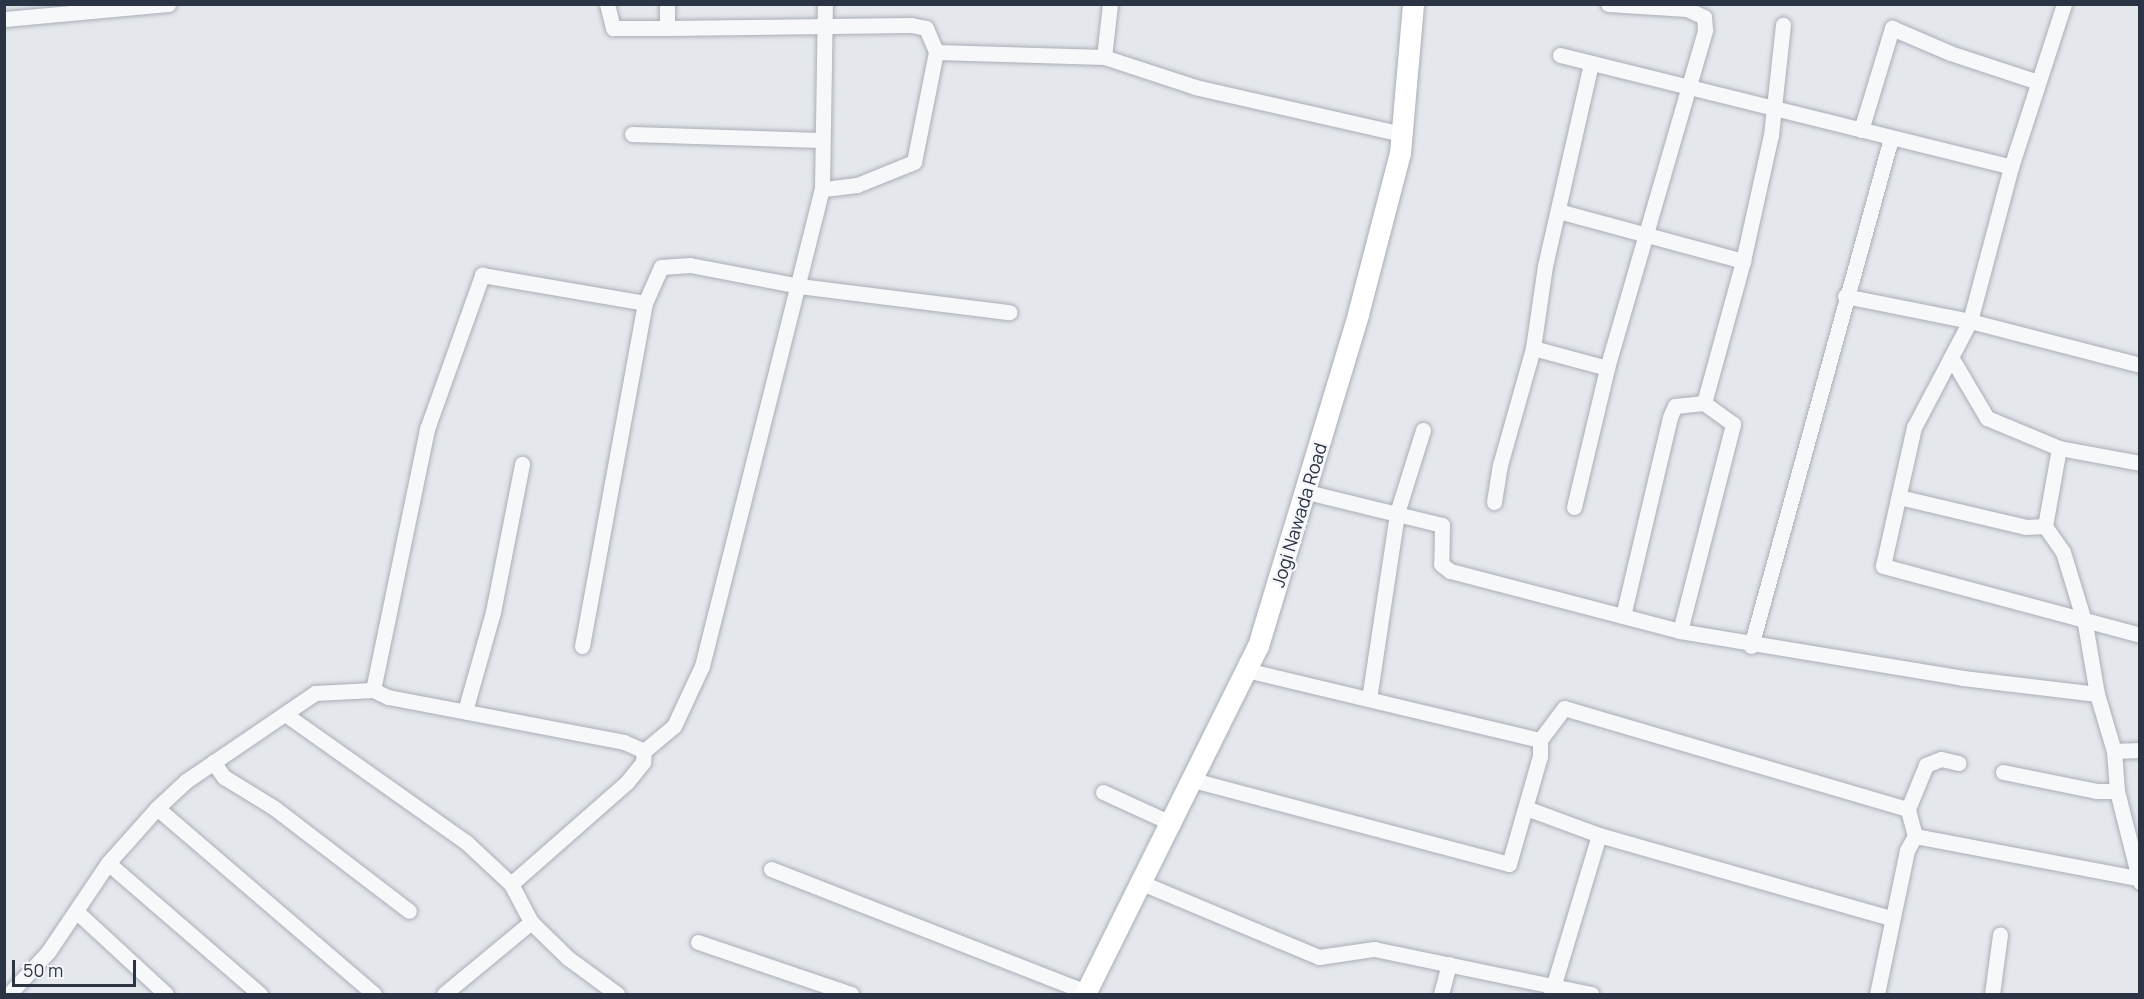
<!DOCTYPE html>
<style>
body{margin:0}
#map{position:relative;width:2144px;height:999px;overflow:hidden;background:#e4e7ec;font-family:Manrope,sans-serif}
div>[style]{position:absolute}
[style*='--x']{left:calc(var(--x)*1px);top:calc(var(--y)*1px);width:calc(var(--w)*1px);rotate:calc(var(--a)*1deg)}
.roads{filter:drop-shadow(0 0 2px #a9aeb7) drop-shadow(0 0 2px #a9aeb7)}
.street>*{height:15px;margin:-7.5px;padding:0 7.5px;transform-origin:7.5px;border-radius:7.5px;background:#f7f8fa}
.secondary>*{height:21px;margin:-10.5px;padding:0 10.5px;transform-origin:10.5px;border-radius:10.5px;background:#fff}
span{translate:-50% -50%;white-space:nowrap;text-align:center;line-height:1.15;-webkit-text-stroke:4.5px #f4f6f9;paint-order:stroke}
.street-label{font-size:18px;color:#2b3445}
.frame{position:absolute;inset:0;border:6px solid #2b3445;pointer-events:none}
.scale{position:absolute;left:12px;top:960px;width:124px;height:27px;box-sizing:border-box;border:3px solid #2b3445;border-top:0;padding-left:8px;font-size:18px;line-height:21px;white-space:nowrap;color:#2b3445;-webkit-text-stroke:4px #f4f6f9;paint-order:stroke}
</style>
<div id="map">
<div class="roads">
<div class="street">
<div style="--x:607;--y:4;--w:25;--a:76"></div>
<div style="--x:613;--y:28;--w:54;--a:0"></div>
<div style="--x:667;--y:4;--w:24;--a:90"></div>
<div style="--x:667;--y:28;--w:244;--a:-0.7"></div>
<div style="--x:911;--y:25;--w:15;--a:11"></div>
<div style="--x:926;--y:28;--w:26;--a:67"></div>
<div style="--x:936;--y:52;--w:112;--a:101.3"></div>
<div style="--x:914;--y:162;--w:61;--a:158"></div>
<div style="--x:857;--y:185;--w:35;--a:173"></div>
<div style="--x:2064;--y:4;--w:171;--a:108"></div>
<div style="--x:2011;--y:167;--w:159;--a:104.9"></div>
<div style="--x:1970;--y:321;--w:120;--a:117.8"></div>
<div style="--x:1914;--y:427;--w:142;--a:102.6"></div>
<div style="--x:1883;--y:566;--w:266;--a:15"></div>
<div style="--x:4;--y:19;--w:165;--a:-5.2"></div>
<div style="--x:936;--y:52;--w:168;--a:1.7"></div>
<div style="--x:1104;--y:57;--w:96;--a:18.2"></div>
<div style="--x:1195;--y:87;--w:212;--a:12.8"></div>
<div style="--x:1560;--y:55;--w:465;--a:13.9"></div>
<div style="--x:1104;--y:57;--w:53;--a:-83.5"></div>
<div style="--x:1861;--y:130;--w:107;--a:-73.1"></div>
<div style="--x:1892;--y:28;--w:63;--a:23.3"></div>
<div style="--x:1950;--y:53;--w:93;--a:18.2"></div>
<div style="--x:632;--y:134;--w:188;--a:1.8"></div>
<div style="--x:1558;--y:211;--w:192;--a:15.1"></div>
<div style="--x:1845;--y:296;--w:127;--a:11.3"></div>
<div style="--x:1970;--y:321;--w:176;--a:14.5"></div>
<div style="--x:1533;--y:348;--w:77;--a:15.1"></div>
<div style="--x:1951;--y:357;--w:71;--a:59.5"></div>
<div style="--x:1987;--y:418;--w:78;--a:22.6"></div>
<div style="--x:2059;--y:448;--w:82;--a:10.5"></div>
<div style="--x:1704;--y:403;--w:147;--a:-74.6"></div>
<div style="--x:1743;--y:261;--w:129;--a:-77.5"></div>
<div style="--x:1771;--y:135;--w:111;--a:-83.8"></div>
<div style="--x:1307;--y:492;--w:139;--a:13.7"></div>
<div style="--x:1442;--y:525;--w:39;--a:91"></div>
<div style="--x:1441;--y:564;--w:11;--a:38"></div>
<div style="--x:1450;--y:571;--w:238;--a:14.6"></div>
<div style="--x:1680;--y:631;--w:287;--a:9.4"></div>
<div style="--x:1963;--y:678;--w:135;--a:6.8"></div>
<div style="--x:2097;--y:694;--w:71;--a:-99.7"></div>
<div style="--x:2085;--y:624;--w:75;--a:-107"></div>
<div style="--x:2063;--y:552;--w:32;--a:-125"></div>
<div style="--x:2045;--y:526;--w:79;--a:-79.8"></div>
<div style="--x:1899;--y:497;--w:130;--a:13.3"></div>
<div style="--x:2026;--y:527;--w:19;--a:-3"></div>
<div style="--x:1494;--y:502;--w:37;--a:-81"></div>
<div style="--x:1500;--y:465;--w:122;--a:-74.2"></div>
<div style="--x:1533;--y:348;--w:83;--a:-81.7"></div>
<div style="--x:1545;--y:266;--w:208;--a:-77.2"></div>
<div style="--x:1574;--y:507;--w:143;--a:-76.6"></div>
<div style="--x:1607;--y:368;--w:352;--a:-73.8"></div>
<div style="--x:1705;--y:30;--w:13;--a:-94"></div>
<div style="--x:1704;--y:17;--w:19;--a:-155"></div>
<div style="--x:1687;--y:9;--w:79;--a:-176.4"></div>
<div style="--x:1623;--y:616;--w:204;--a:-76.7"></div>
<div style="--x:1670;--y:417;--w:12;--a:-66"></div>
<div style="--x:1675;--y:406;--w:29;--a:-6"></div>
<div style="--x:1680;--y:631;--w:214;--a:-75.6"></div>
<div style="--x:1733;--y:424;--w:36;--a:-144"></div>
<div style="--x:582;--y:646;--w:349;--a:-79.6"></div>
<div style="--x:645;--y:303;--w:39;--a:-66"></div>
<div style="--x:661;--y:267;--w:29;--a:-4"></div>
<div style="--x:690;--y:265;--w:111;--a:10.9"></div>
<div style="--x:799;--y:286;--w:212;--a:7.1"></div>
<div style="--x:1751;--y:646;--w:527;--a:-74.59"></div>
<div style="--x:1246;--y:670;--w:302;--a:13.4"></div>
<div style="--x:373;--y:690;--w:267;--a:-78.3"></div>
<div style="--x:427;--y:429;--w:164;--a:-70.3"></div>
<div style="--x:482;--y:275;--w:165;--a:9.7"></div>
<div style="--x:2097;--y:694;--w:59;--a:73.4"></div>
<div style="--x:2114;--y:751;--w:40;--a:85.7"></div>
<div style="--x:2117;--y:791;--w:94;--a:75.8"></div>
<div style="--x:1369;--y:699;--w:188;--a:-81.4"></div>
<div style="--x:1397;--y:513;--w:87;--a:-72.6"></div>
<div style="--x:465;--y:711;--w:103;--a:-74.2"></div>
<div style="--x:493;--y:612;--w:151;--a:-78.9"></div>
<div style="--x:285;--y:714;--w:223;--a:35.3"></div>
<div style="--x:467;--y:843;--w:60;--a:43"></div>
<div style="--x:511;--y:884;--w:43;--a:62.2"></div>
<div style="--x:531;--y:922;--w:52;--a:44.2"></div>
<div style="--x:568;--y:958;--w:61;--a:36.3"></div>
<div style="--x:2114;--y:751;--w:26;--a:-2"></div>
<div style="--x:213;--y:762;--w:19;--a:54"></div>
<div style="--x:224;--y:777;--w:57;--a:31.5"></div>
<div style="--x:273;--y:807;--w:171;--a:37.4"></div>
<div style="--x:2003;--y:772;--w:95;--a:11.5"></div>
<div style="--x:2096;--y:791;--w:21;--a:0"></div>
<div style="--x:1193;--y:780;--w:327;--a:14.9"></div>
<div style="--x:1509;--y:864;--w:112;--a:-74"></div>
<div style="--x:1540;--y:756;--w:16;--a:-90"></div>
<div style="--x:1540;--y:740;--w:40;--a:-53"></div>
<div style="--x:1564;--y:708;--w:359;--a:16.4"></div>
<div style="--x:1103;--y:792;--w:77;--a:24.6"></div>
<div style="--x:157;--y:808;--w:286;--a:40.6"></div>
<div style="--x:1526;--y:808;--w:78;--a:20.3"></div>
<div style="--x:1599;--y:835;--w:304;--a:15.9"></div>
<div style="--x:1915;--y:836;--w:227;--a:10.7"></div>
<div style="--x:108;--y:863;--w:201;--a:40.8"></div>
<div style="--x:771;--y:869;--w:339;--a:21.3"></div>
<div style="--x:1142;--y:883;--w:192;--a:22.7"></div>
<div style="--x:1319;--y:957;--w:56;--a:-8.3"></div>
<div style="--x:1374;--y:949;--w:222;--a:11.7"></div>
<div style="--x:511;--y:884;--w:154;--a:-41.3"></div>
<div style="--x:627;--y:782;--w:26;--a:-51"></div>
<div style="--x:643;--y:762;--w:11;--a:-85"></div>
<div style="--x:644;--y:751;--w:39;--a:-40"></div>
<div style="--x:674;--y:726;--w:66;--a:-65"></div>
<div style="--x:702;--y:666;--w:492;--a:-75.9"></div>
<div style="--x:822;--y:189;--w:185;--a:-89.1"></div>
<div style="--x:77;--y:912;--w:121;--a:42.7"></div>
<div style="--x:698;--y:942;--w:162;--a:18.8"></div>
<div style="--x:9;--y:994;--w:57;--a:-47.1"></div>
<div style="--x:48;--y:952;--w:107;--a:-56"></div>
<div style="--x:108;--y:863;--w:74;--a:-48.3"></div>
<div style="--x:157;--y:808;--w:40;--a:-43"></div>
<div style="--x:186;--y:781;--w:156;--a:-34.3"></div>
<div style="--x:315;--y:693;--w:58;--a:-3"></div>
<div style="--x:373;--y:690;--w:17;--a:25"></div>
<div style="--x:388;--y:697;--w:240;--a:10.8"></div>
<div style="--x:624;--y:742;--w:22;--a:24"></div>
<div style="--x:444;--y:994;--w:113;--a:-39.6"></div>
<div style="--x:1441;--y:994;--w:31;--a:-75"></div>
<div style="--x:1551;--y:994;--w:166;--a:-73.2"></div>
<div style="--x:1877;--y:994;--w:147;--a:-78.2"></div>
<div style="--x:1907;--y:850;--w:16;--a:-60"></div>
<div style="--x:1915;--y:836;--w:28;--a:-105"></div>
<div style="--x:1908;--y:809;--w:48;--a:-67.8"></div>
<div style="--x:1926;--y:765;--w:16;--a:-22"></div>
<div style="--x:1941;--y:759;--w:18;--a:13"></div>
<div style="--x:1992;--y:994;--w:60;--a:-82.3"></div>
</div>
<div class="secondary">
<div style="--x:1085;--y:994;--w:389;--a:-63.6"></div>
<div style="--x:1258;--y:646;--w:347;--a:-73.2"></div>
<div style="--x:1358;--y:314;--w:166;--a:-75.4"></div>
<div style="--x:1400;--y:153;--w:150;--a:-85"></div>
</div>
</div>
<div class="street-label">
<span style="left:1299px;top:515px;rotate:-73deg">Jogi Nawada Road</span>
</div>
<div class="frame"></div>
<div class="scale">50 m</div>
</div>
